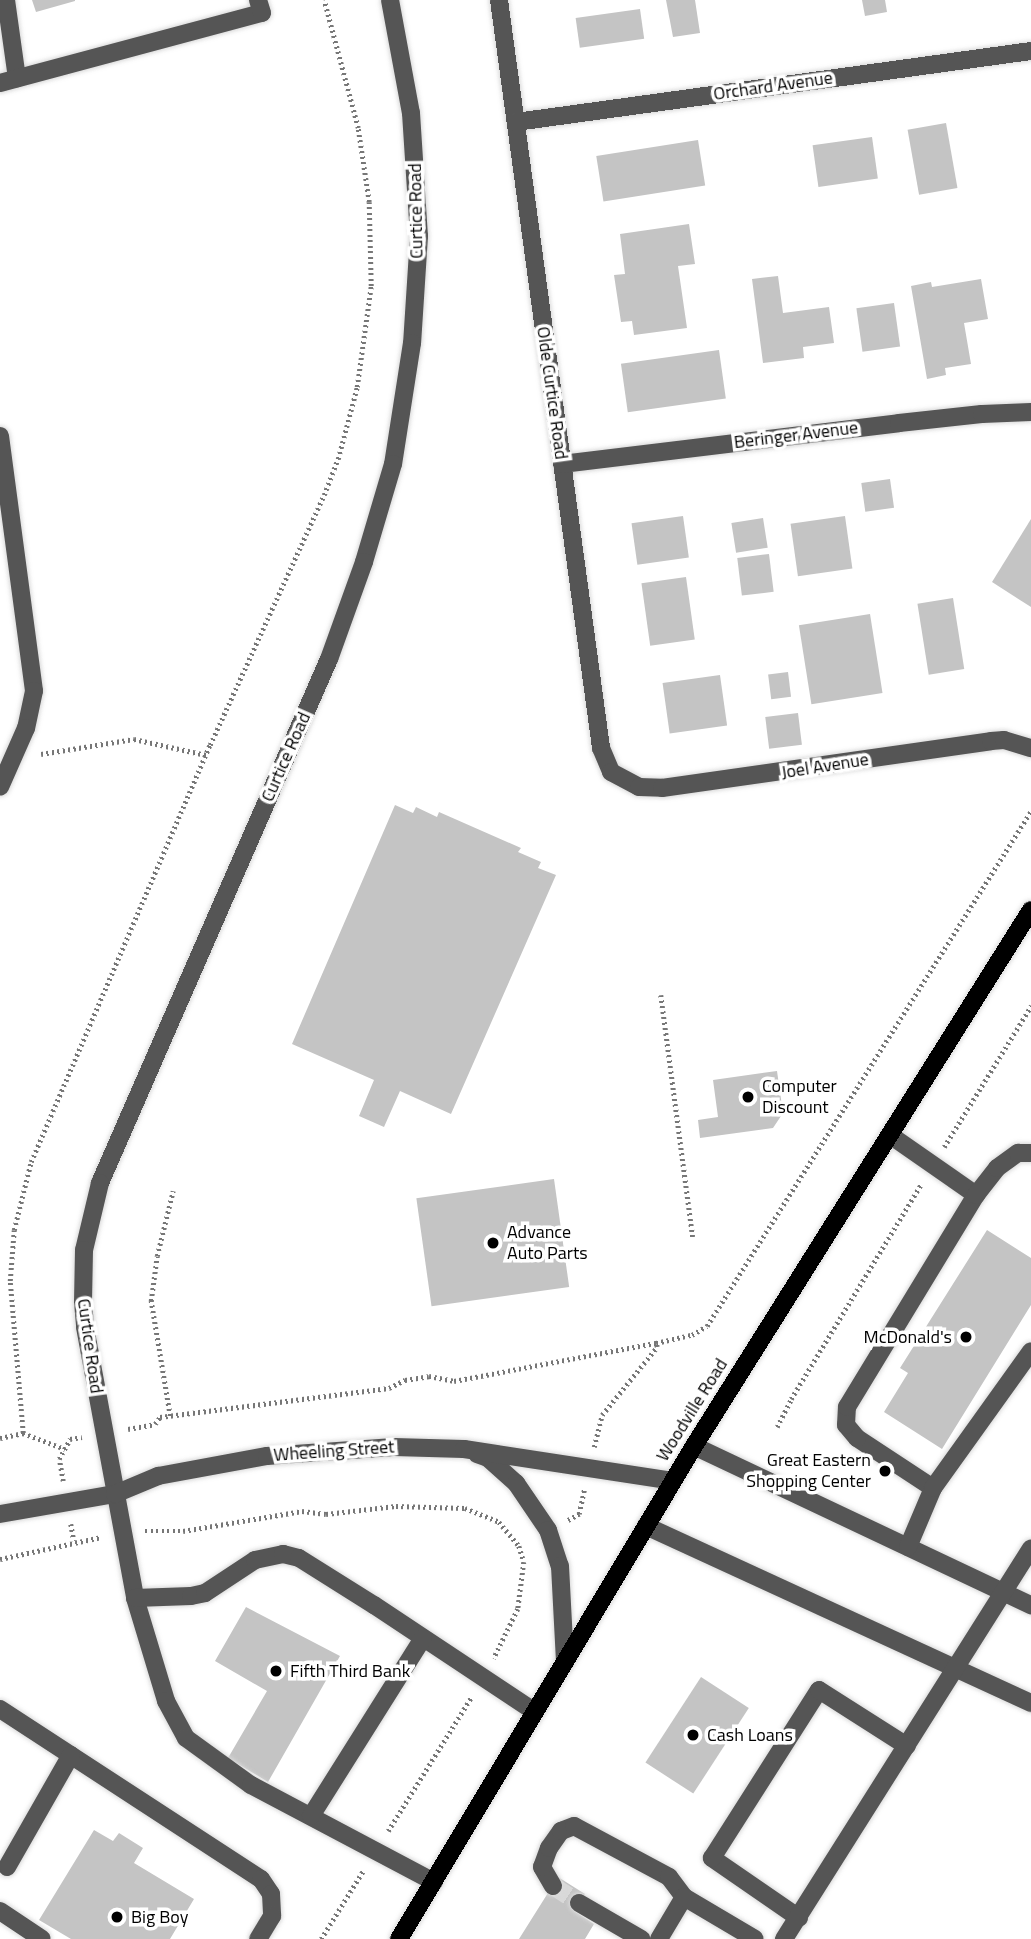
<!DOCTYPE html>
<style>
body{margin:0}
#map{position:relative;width:1031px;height:1939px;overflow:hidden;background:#fff;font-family:"Titillium Web",sans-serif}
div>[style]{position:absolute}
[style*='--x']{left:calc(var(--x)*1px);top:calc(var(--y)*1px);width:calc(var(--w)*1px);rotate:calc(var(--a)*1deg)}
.building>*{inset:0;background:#c4c4c4;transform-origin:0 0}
.minor-tunnel>*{height:18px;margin-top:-9px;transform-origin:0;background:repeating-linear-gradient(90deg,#d9d9d9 0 18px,transparent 0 27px)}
.path>*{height:4.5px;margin-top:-2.25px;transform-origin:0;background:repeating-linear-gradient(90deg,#777 0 2px,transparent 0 5.5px)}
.roads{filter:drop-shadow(0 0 2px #dbdbdb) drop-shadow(0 0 2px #dbdbdb)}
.minor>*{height:18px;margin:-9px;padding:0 9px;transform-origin:9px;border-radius:9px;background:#555}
.major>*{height:18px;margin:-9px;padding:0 9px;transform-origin:9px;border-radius:9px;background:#000}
.dots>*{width:19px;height:19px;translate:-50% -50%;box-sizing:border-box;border:4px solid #fff;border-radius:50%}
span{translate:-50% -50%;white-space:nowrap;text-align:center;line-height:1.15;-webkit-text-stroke:7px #fff;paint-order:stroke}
.street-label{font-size:18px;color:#000}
.poi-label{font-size:18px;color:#000}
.left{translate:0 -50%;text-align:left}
.right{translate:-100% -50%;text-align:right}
</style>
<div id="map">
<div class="building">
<div style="clip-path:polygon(32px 0,75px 0,75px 1px,36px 12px)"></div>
<div style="clip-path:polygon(666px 0,695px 0,700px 33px,673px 37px)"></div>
<div style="clip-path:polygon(862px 0,885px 0,887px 12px,865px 16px)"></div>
<div style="left:640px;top:9px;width:30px;height:65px;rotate:82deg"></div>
<div style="left:946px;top:123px;width:66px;height:39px;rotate:80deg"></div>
<div style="left:872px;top:137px;width:42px;height:60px;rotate:82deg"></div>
<div style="left:698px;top:140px;width:46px;height:103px;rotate:81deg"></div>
<div style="clip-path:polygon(689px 224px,695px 264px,678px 266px,687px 328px,634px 335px,632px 321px,621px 322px,614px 275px,625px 274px,620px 234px)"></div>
<div style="clip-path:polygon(778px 276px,783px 313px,829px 307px,834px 343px,803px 347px,804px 358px,763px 363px,752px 279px)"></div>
<div style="clip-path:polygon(981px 279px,988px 319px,964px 323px,971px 364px,945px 368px,946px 375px,927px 379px,911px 286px,931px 282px,932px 287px)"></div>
<div style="left:894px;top:303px;width:44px;height:38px;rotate:82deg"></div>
<div style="left:719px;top:350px;width:49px;height:99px;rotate:82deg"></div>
<div style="left:890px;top:479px;width:29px;height:29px;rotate:82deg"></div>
<div style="left:683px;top:516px;width:42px;height:52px;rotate:82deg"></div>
<div style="left:845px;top:516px;width:53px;height:55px;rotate:82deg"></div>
<div style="left:763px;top:518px;width:30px;height:32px;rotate:81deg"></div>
<div style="clip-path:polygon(1031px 519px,1031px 607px,992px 582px)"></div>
<div style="left:769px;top:554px;width:38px;height:32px;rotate:83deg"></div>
<div style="left:686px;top:577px;width:63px;height:45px;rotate:82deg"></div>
<div style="left:953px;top:598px;width:72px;height:36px;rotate:81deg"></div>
<div style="left:870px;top:614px;width:80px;height:72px;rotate:81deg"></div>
<div style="left:788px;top:672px;width:25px;height:20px;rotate:83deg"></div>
<div style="left:720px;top:675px;width:51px;height:58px;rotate:82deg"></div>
<div style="left:798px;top:713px;width:32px;height:33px;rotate:83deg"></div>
<div style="clip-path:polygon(395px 805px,413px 813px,416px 807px,437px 817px,439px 812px,521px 848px,518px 852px,541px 862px,538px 868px,556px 875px,451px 1114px,400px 1091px,384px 1127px,359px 1116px,374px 1080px,292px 1044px)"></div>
<div style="clip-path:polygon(777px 1071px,783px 1113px,773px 1128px,700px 1138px,698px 1120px,718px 1117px,713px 1080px)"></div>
<div style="left:554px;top:1179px;width:109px;height:139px;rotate:82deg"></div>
<div style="clip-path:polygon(987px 1230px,1031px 1258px,1031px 1305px,942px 1449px,884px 1412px,908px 1373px,900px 1368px)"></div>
<div style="clip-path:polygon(246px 1607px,340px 1656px,268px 1782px,228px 1758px,267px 1691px,215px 1661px)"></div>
<div style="left:701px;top:1677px;width:57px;height:102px;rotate:33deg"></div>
<div style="clip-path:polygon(94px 1830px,113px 1841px,119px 1833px,143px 1848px,134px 1863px,194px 1899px,170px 1939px,71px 1939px,39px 1920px)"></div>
<div style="clip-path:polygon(558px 1877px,585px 1894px,574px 1911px,594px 1924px,585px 1939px,519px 1939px)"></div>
</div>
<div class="minor-tunnel">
<div style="--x:553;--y:1886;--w:31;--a:33"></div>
</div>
<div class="path">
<div style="--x:41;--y:754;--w:94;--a:-9.2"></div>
<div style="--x:134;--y:739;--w:74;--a:12.5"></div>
<div style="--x:661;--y:995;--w:244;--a:82.5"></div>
<div style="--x:944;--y:1147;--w:166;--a:-58.3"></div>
<div style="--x:170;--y:1416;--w:117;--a:-99.4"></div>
<div style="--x:151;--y:1301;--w:45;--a:-82.4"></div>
<div style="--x:157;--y:1256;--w:67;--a:-76.2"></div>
<div style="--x:777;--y:1427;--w:31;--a:-63"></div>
<div style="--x:791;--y:1399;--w:251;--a:-58.8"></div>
<div style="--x:128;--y:1429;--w:27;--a:-10"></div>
<div style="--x:155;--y:1424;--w:9;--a:-54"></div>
<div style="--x:160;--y:1417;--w:231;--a:-7.2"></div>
<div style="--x:389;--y:1388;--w:18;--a:-27"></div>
<div style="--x:405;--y:1380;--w:24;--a:-9"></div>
<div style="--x:429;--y:1376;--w:25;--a:11"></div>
<div style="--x:454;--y:1381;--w:206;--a:-10.7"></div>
<div style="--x:656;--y:1343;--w:37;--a:-13"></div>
<div style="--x:692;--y:1335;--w:17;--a:-31"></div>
<div style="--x:707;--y:1326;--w:608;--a:-57.82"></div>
<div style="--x:23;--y:1433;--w:153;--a:-94.9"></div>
<div style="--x:10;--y:1281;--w:51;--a:-85.5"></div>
<div style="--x:14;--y:1230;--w:70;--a:-76"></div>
<div style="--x:31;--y:1162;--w:454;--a:-66.8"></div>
<div style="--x:210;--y:745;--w:275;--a:-65.5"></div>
<div style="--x:324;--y:495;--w:39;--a:-69"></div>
<div style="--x:338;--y:459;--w:74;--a:-75.2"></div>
<div style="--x:357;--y:387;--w:102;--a:-82.1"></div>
<div style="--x:371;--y:286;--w:84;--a:-91.4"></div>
<div style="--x:369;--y:202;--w:75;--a:-98.5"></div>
<div style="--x:358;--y:128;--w:132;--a:-104.9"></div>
<div style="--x:0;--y:1438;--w:24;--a:-12"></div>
<div style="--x:23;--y:1433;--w:45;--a:20.9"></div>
<div style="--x:594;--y:1447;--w:33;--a:-76"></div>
<div style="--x:602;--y:1415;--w:87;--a:-51"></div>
<div style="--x:657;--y:1347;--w:4;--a:-104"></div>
<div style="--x:63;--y:1481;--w:22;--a:-100"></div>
<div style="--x:59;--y:1459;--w:23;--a:-61"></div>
<div style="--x:70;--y:1439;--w:12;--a:-9"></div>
<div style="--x:568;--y:1520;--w:13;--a:-29"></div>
<div style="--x:579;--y:1514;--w:25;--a:-78"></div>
<div style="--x:71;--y:1524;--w:17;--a:80"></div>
<div style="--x:145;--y:1531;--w:38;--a:0"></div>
<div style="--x:183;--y:1531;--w:121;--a:-9.5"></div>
<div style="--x:302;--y:1511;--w:24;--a:7"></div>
<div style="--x:326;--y:1514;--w:70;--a:-6.5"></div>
<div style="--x:396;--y:1506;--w:69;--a:1.7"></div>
<div style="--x:465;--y:1508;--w:37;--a:22"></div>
<div style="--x:499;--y:1522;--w:31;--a:50"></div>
<div style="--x:519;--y:1546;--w:17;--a:73"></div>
<div style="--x:524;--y:1562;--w:47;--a:97.3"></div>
<div style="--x:518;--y:1609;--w:55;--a:116.1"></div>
<div style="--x:0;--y:1559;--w:104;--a:-12.2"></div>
<div style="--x:388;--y:1831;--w:159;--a:-58.1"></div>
<div style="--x:321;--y:1939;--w:80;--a:-58.3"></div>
</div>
<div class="roads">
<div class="minor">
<div style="--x:6;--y:0;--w:79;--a:82"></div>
<div style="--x:390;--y:0;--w:115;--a:79.5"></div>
<div style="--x:411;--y:113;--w:123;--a:86.3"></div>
<div style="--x:419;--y:236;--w:107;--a:93.7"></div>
<div style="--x:412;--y:343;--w:122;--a:98.9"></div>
<div style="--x:393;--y:464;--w:102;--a:106.5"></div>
<div style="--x:364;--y:562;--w:103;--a:109.8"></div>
<div style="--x:329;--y:659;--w:572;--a:113.61"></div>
<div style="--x:100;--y:1183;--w:69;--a:103.4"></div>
<div style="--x:84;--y:1250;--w:52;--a:91.1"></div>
<div style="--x:83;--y:1302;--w:25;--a:85"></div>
<div style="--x:85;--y:1327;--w:276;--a:79.5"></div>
<div style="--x:135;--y:1598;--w:108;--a:73.2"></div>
<div style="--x:166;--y:1701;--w:42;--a:61.6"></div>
<div style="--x:186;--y:1738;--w:80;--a:35.9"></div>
<div style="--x:251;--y:1785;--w:207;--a:27.9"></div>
<div style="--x:499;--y:0;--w:755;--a:82.23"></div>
<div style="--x:601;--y:748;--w:26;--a:67"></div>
<div style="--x:611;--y:772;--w:32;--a:28"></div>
<div style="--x:639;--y:787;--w:23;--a:2"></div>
<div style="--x:662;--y:788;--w:332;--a:-8.1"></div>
<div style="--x:991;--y:741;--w:13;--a:-4"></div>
<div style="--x:1004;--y:740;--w:28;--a:17"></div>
<div style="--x:0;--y:83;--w:271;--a:-15"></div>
<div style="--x:262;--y:13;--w:14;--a:-107"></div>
<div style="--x:516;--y:122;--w:520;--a:-7.85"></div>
<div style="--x:0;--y:436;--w:257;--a:82.4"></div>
<div style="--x:34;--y:691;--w:38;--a:102"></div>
<div style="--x:26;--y:728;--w:64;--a:113.8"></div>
<div style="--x:562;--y:464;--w:339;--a:-6.9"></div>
<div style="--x:899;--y:423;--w:83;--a:-6.2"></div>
<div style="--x:982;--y:414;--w:49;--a:-2.3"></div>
<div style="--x:890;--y:1135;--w:105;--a:34.9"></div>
<div style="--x:694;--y:1446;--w:373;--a:25.3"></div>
<div style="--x:477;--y:1454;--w:12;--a:20"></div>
<div style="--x:488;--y:1458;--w:38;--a:42"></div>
<div style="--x:516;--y:1483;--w:57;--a:55.8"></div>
<div style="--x:548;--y:1530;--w:38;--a:72"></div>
<div style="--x:560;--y:1566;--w:96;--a:87"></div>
<div style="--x:933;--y:1488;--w:91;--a:-146.7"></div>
<div style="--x:857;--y:1438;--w:17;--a:-130"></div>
<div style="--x:846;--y:1425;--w:18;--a:-87"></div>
<div style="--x:847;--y:1407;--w:248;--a:-58.7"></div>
<div style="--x:976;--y:1195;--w:34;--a:-52"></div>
<div style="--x:997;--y:1168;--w:26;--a:-36"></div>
<div style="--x:1018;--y:1153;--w:13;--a:0"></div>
<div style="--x:0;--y:1514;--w:117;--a:-9.9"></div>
<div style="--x:115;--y:1494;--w:47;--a:-22.7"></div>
<div style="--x:158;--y:1476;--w:111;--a:-10.4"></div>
<div style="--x:267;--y:1456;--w:127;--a:-4.1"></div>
<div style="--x:394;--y:1447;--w:70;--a:1.6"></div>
<div style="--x:464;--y:1449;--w:211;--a:8.7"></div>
<div style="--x:646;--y:1526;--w:424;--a:24.7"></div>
<div style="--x:908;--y:1547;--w:64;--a:-67"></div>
<div style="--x:933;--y:1488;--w:168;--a:-54.4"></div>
<div style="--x:135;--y:1598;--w:56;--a:-2"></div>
<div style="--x:191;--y:1596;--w:14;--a:-12"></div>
<div style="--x:205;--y:1593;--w:60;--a:-33.4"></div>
<div style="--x:255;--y:1560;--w:29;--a:-12"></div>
<div style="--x:283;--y:1554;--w:16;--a:14"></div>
<div style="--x:299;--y:1558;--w:89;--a:32.1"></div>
<div style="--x:374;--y:1605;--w:193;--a:33.6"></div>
<div style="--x:0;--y:1709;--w:311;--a:33.1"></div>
<div style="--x:261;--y:1879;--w:18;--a:56"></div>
<div style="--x:271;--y:1894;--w:22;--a:87"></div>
<div style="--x:272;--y:1916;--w:27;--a:121"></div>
<div style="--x:311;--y:1816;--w:210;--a:-57.8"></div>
<div style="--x:7;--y:1867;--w:129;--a:-60.3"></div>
<div style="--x:553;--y:1886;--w:22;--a:-120"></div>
<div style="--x:542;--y:1867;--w:20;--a:-70"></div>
<div style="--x:549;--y:1848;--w:21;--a:-55"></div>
<div style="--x:561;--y:1831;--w:14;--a:-21"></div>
<div style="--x:574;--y:1826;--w:108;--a:28.2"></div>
<div style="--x:669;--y:1877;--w:25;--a:53"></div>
<div style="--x:579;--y:1903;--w:72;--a:30.1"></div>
<div style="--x:0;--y:1911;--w:50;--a:33.7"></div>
<div style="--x:799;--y:1918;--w:106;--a:-145.4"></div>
<div style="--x:712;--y:1858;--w:199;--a:-57.5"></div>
<div style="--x:819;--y:1690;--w:104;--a:32.5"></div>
<div style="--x:659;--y:1939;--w:49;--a:-59.2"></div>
<div style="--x:684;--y:1897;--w:82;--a:30.6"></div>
<div style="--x:784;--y:1939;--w:462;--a:-57.7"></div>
</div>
<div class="major">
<div style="--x:399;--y:1939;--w:575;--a:-59.1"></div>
<div style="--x:694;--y:1446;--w:633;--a:-57.84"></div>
</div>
</div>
<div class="dots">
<div style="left:748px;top:1097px;background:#000"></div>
<div style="left:493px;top:1243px;background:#000"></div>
<div style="left:966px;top:1337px;background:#000"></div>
<div style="left:885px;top:1471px;background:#000"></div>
<div style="left:276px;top:1671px;background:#000"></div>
<div style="left:693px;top:1735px;background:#000"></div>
<div style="left:117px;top:1917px;background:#000"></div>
</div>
<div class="street-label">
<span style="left:773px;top:86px;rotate:-8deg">Orchard Avenue</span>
<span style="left:416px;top:211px;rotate:-91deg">Curtice Road</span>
<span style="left:552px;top:393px;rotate:82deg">Olde Curtice Road</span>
<span style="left:796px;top:435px;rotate:-7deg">Beringer Avenue</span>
<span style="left:286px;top:757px;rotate:-66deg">Curtice Road</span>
<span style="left:825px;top:766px;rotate:-9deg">Joel Avenue</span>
<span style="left:90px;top:1346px;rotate:82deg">Curtice Road</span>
<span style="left:692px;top:1410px;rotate:-58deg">Woodville Road</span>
<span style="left:334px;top:1451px;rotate:-4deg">Wheeling Street</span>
</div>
<div class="poi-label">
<span class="left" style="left:762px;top:1097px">Computer<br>Discount</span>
<span class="left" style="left:507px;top:1243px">Advance<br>Auto Parts</span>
<span class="right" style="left:952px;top:1337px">McDonald's</span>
<span class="right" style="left:871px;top:1471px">Great Eastern<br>Shopping Center</span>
<span class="left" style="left:290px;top:1671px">Fifth Third Bank</span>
<span class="left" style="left:707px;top:1735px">Cash Loans</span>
<span class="left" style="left:131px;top:1917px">Big Boy</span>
</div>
</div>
